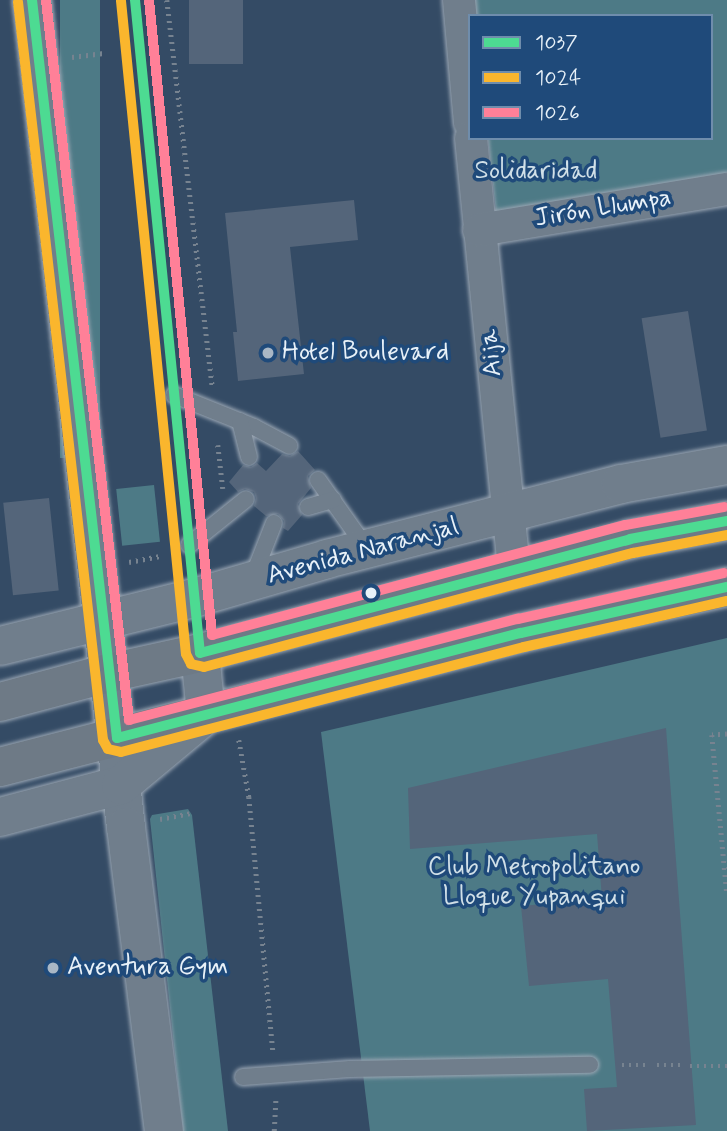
<!DOCTYPE html>
<meta charset="utf-8">
<style>
body{margin:0}
#map{position:relative;width:727px;height:1131px;overflow:hidden;background:#344b65;font-family:Mynerve,sans-serif}
div>[style]{position:absolute}
[style*='--x']{left:calc(var(--x)*1px);top:calc(var(--y)*1px);width:calc(var(--w)*1px);rotate:calc(var(--a)*1deg)}
.green>*{inset:0;background:#4d7a86;transform-origin:0 0}
.building>*{inset:0;background:#54657a;transform-origin:0 0}
.path>*{height:4.5px;margin-top:-2.25px;transform-origin:0;background:repeating-linear-gradient(90deg,#778390 0 2px,transparent 0 7px)}
.roads{filter:drop-shadow(0 0 2px #9aa6b3) drop-shadow(0 0 2px #9aa6b3)}
.service>*{height:16px;margin:-8px;padding:0 8px;transform-origin:8px;border-radius:8px;background:#707e8c}
.minor>*{height:32px;margin:-16px;padding:0 16px;transform-origin:16px;border-radius:16px;background:#707e8c}
.secondary>*{height:38px;margin:-19px;padding:0 19px;transform-origin:19px;border-radius:19px;background:#707e8c}
.trunk>*{height:38px;margin:-19px;padding:0 19px;transform-origin:19px;border-radius:19px;background:#6e7a86}
.bus-1>*{height:10px;margin:-5px;padding:0 5px;transform-origin:5px;border-radius:5px;background:#4ddb92}
.bus-2>*{height:10px;margin:-5px;padding:0 5px;transform-origin:5px;border-radius:5px;background:#fab62d}
.bus-3>*{height:10px;margin:-5px;padding:0 5px;transform-origin:5px;border-radius:5px;background:#ff8098}
.dots>*{width:19px;height:19px;translate:-50% -50%;box-sizing:border-box;border:4px solid #1f4a7a;border-radius:50%}
span{translate:-50% -50%;white-space:nowrap;text-align:center;line-height:1.15;-webkit-text-stroke:7px #1f4a7a;paint-order:stroke}
.park-label{font-size:26px;color:#d1e0e8}
.street-label{font-size:26px;color:#e8f1f8}
.poi-label{font-size:26px;color:#e8f1f8}
.left{translate:0 -50%;text-align:left}
.legend{position:absolute;left:468px;top:14px;width:245px;height:126px;box-sizing:border-box;background:#1f4a7a;border:2px solid #6f8dac;margin:0;padding:9px 12px;list-style:none;font-size:21px;color:#e8f1f8}
.legend li{display:flex;align-items:center;gap:14px;height:35px}
.legend b{width:35px;border:2px solid #6f8dac}
</style>
<div id="map">
<div class="green">
<div style="left:60px;top:0;width:40px;height:458px"></div>
<div style="clip-path:polygon(474px 0,727px 0,727px 181px,496px 212px,488px 138px,711px 138px,711px 16px,475px 16px)"></div>
<div style="left:154px;top:485px;width:57px;height:38px;rotate:84deg"></div>
<div style="clip-path:polygon(727px 638px,727px 1131px,370px 1131px,321px 732px)"></div>
<div style="clip-path:polygon(188px 809px,192px 815px,228px 1131px,183px 1131px,150px 819px,152px 815px)"></div>
</div>
<div class="building">
<div style="left:189px;top:0;width:54px;height:64px"></div>
<div style="clip-path:polygon(354px 200px,358px 240px,290px 247px,304px 374px,238px 381px,233px 332px,237px 332px,225px 213px)"></div>
<div style="left:688px;top:311px;width:121px;height:47px;rotate:81deg"></div>
<div style="clip-path:polygon(298px 451px,315px 470px,308px 476px,311px 488px,298px 504px,302px 515px,288px 531px,283px 528px,284px 521px,278px 514px,266px 516px,254px 506px,256px 498px,254px 492px,245px 489px,238px 492px,229px 482px,243px 465px,251px 467px,257px 463px,266px 471px,282px 454px,290px 456px)"></div>
<div style="left:49px;top:498px;width:93px;height:46px;rotate:84deg"></div>
<div style="clip-path:polygon(666px 728px,696px 1125px,587px 1131px,584px 1089px,617px 1087px,608px 979px,529px 986px,521px 906px,602px 899px,597px 834px,410px 849px,408px 788px)"></div>
</div>
<div class="path">
<div style="--x:167;--y:0;--w:388;--a:83.3"></div>
<div style="--x:72;--y:57;--w:34;--a:-7"></div>
<div style="--x:218;--y:445;--w:44;--a:83.5"></div>
<div style="--x:129;--y:562;--w:33;--a:-11"></div>
<div style="--x:727;--y:734;--w:15;--a:176"></div>
<div style="--x:712;--y:735;--w:160;--a:84.6"></div>
<div style="--x:239;--y:740;--w:58;--a:80"></div>
<div style="--x:249;--y:797;--w:255;--a:84.6"></div>
<div style="--x:160;--y:819;--w:31;--a:-11"></div>
<div style="--x:622;--y:1065;--w:24;--a:0"></div>
<div style="--x:657;--y:1065;--w:23;--a:0"></div>
<div style="--x:690;--y:1066;--w:37;--a:0"></div>
<div style="--x:274;--y:1131;--w:33;--a:-87"></div>
</div>
<div class="roads">
<div class="service">
<div style="--x:174;--y:395;--w:86;--a:21.8"></div>
<div style="--x:254;--y:427;--w:40;--a:28"></div>
<div style="--x:240;--y:421;--w:37;--a:76"></div>
<div style="--x:318;--y:480;--w:85;--a:54.6"></div>
<div style="--x:308;--y:507;--w:26;--a:-16"></div>
<div style="--x:189;--y:545;--w:73;--a:-38.9"></div>
<div style="--x:252;--y:579;--w:60;--a:-68.6"></div>
<div style="--x:243;--y:1077;--w:107;--a:-4.3"></div>
<div style="--x:350;--y:1069;--w:240;--a:-1"></div>
</div>
<div class="minor">
<div style="--x:459;--y:0;--w:123;--a:84.9"></div>
<div style="--x:471;--y:138;--w:433;--a:84.3"></div>
<div style="--x:479;--y:230;--w:251;--a:-9.4"></div>
</div>
<div class="secondary">
<div style="--x:32;--y:0;--w:832;--a:83.52"></div>
<div style="--x:126;--y:827;--w:306;--a:82.9"></div>
<div style="--x:0;--y:646;--w:200;--a:-13.9"></div>
<div style="--x:194;--y:598;--w:139;--a:-16.3"></div>
<div style="--x:327;--y:559;--w:303;--a:-14.3"></div>
<div style="--x:621;--y:484;--w:108;--a:-10.2"></div>
<div style="--x:0;--y:817;--w:125;--a:-14.8"></div>
<div style="--x:121;--y:785;--w:111;--a:-39.9"></div>
<div style="--x:206;--y:714;--w:61;--a:-95.6"></div>
</div>
<div class="trunk">
<div style="--x:0;--y:702;--w:113;--a:-14.9"></div>
<div style="--x:109;--y:673;--w:93;--a:-12.4"></div>
<div style="--x:200;--y:653;--w:445;--a:-14.8"></div>
<div style="--x:630;--y:539;--w:99;--a:-10.5"></div>
<div style="--x:0;--y:767;--w:538;--a:-14.42"></div>
<div style="--x:521;--y:633;--w:211;--a:-12.6"></div>
</div>
</div>
<div class="bus-1">
<div style="--x:32;--y:0;--w:743;--a:83.43"></div>
<div style="--x:117;--y:738;--w:417;--a:-14.6"></div>
<div style="--x:521;--y:633;--w:211;--a:-12.6"></div>
<div style="--x:135;--y:0;--w:656;--a:84.32"></div>
<div style="--x:200;--y:653;--w:445;--a:-14.8"></div>
<div style="--x:630;--y:539;--w:99;--a:-10.5"></div>
</div>
<div class="bus-2">
<div style="--x:121;--y:1;--w:656;--a:84.32"></div>
<div style="--x:186;--y:654;--w:11;--a:63"></div>
<div style="--x:191;--y:664;--w:13;--a:13"></div>
<div style="--x:204;--y:667;--w:444;--a:-14.9"></div>
<div style="--x:633;--y:553;--w:96;--a:-10.8"></div>
<div style="--x:18;--y:2;--w:743;--a:83.43"></div>
<div style="--x:103;--y:740;--w:10;--a:61"></div>
<div style="--x:108;--y:749;--w:13;--a:13"></div>
<div style="--x:121;--y:752;--w:416;--a:-14.6"></div>
<div style="--x:524;--y:647;--w:208;--a:-12.8"></div>
</div>
<div class="bus-3">
<div style="--x:46;--y:0;--w:725;--a:83.42"></div>
<div style="--x:129;--y:720;--w:402;--a:-14.6"></div>
<div style="--x:518;--y:619;--w:211;--a:-12.6"></div>
<div style="--x:149;--y:0;--w:638;--a:84.33"></div>
<div style="--x:212;--y:635;--w:428;--a:-14.9"></div>
<div style="--x:626;--y:525;--w:100;--a:-10.4"></div>
</div>
<div class="dots">
<div style="left:268px;top:353px;background:#a9b7c5"></div>
<div style="left:371px;top:593px;background:#e8f1f8"></div>
<div style="left:53px;top:968px;background:#a9b7c5"></div>
</div>
<div class="park-label">
<span style="left:536px;top:172px">Solidaridad</span>
<span style="left:534px;top:883px">Club Metropolitano<br>Lloque Yupanqui</span>
</div>
<div class="street-label">
<span style="left:603px;top:209px;rotate:-9deg">Jirón Llumpa</span>
<span style="left:492px;top:353px;rotate:-96deg">Aija</span>
<span style="left:363px;top:552px;rotate:-15deg">Avenida Naranjal</span>
</div>
<div class="poi-label">
<span class="left" style="left:282px;top:353px">Hotel Boulevard</span>
<span class="left" style="left:67px;top:968px">Aventura Gym</span>
</div>
<ul class="legend">
<li><b style="height:9px;background:#4ddb92"></b>1037</li>
<li><b style="height:9px;background:#fab62d"></b>1024</li>
<li><b style="height:9px;background:#ff8098"></b>1026</li>
</ul>
</div>
